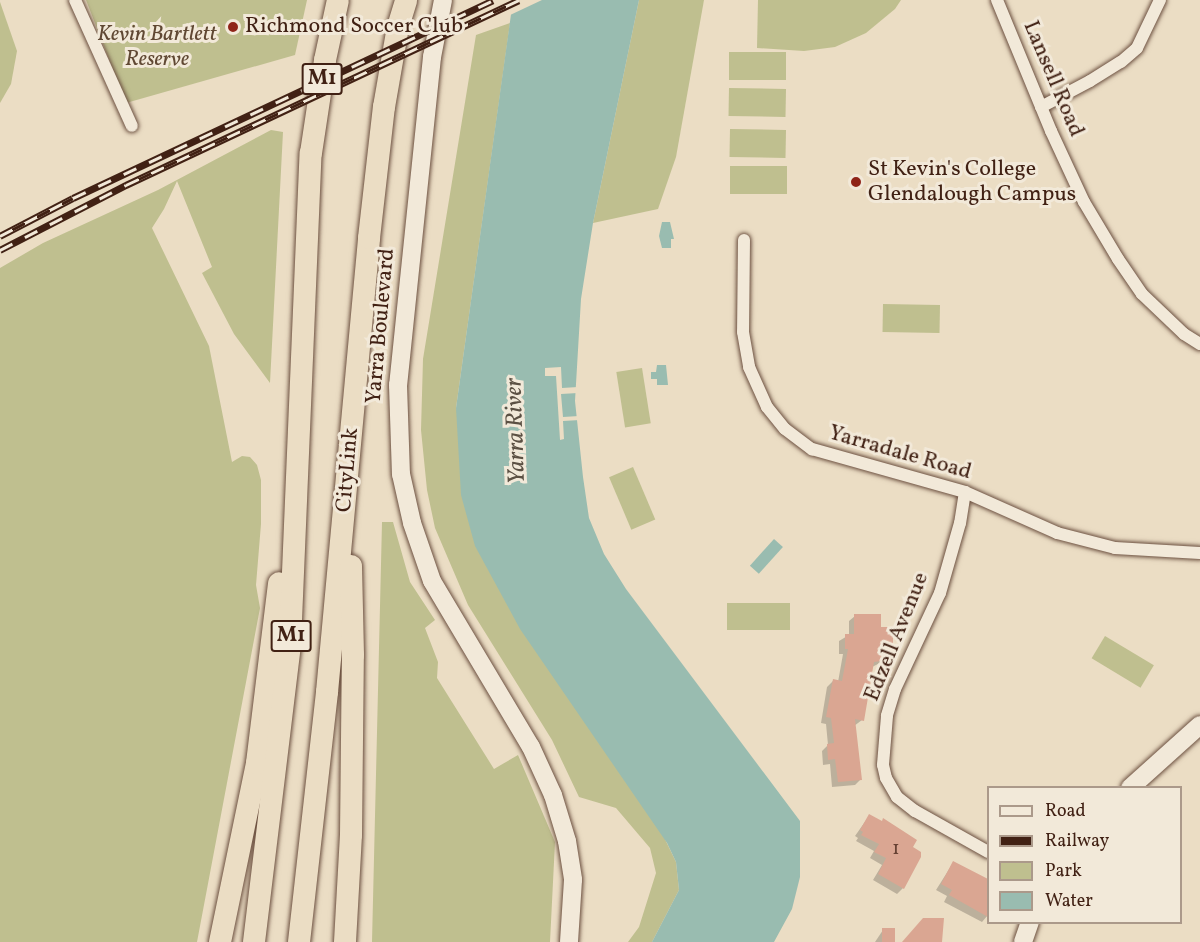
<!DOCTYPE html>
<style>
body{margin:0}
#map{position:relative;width:1200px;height:942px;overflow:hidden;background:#ebddc4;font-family:Vollkorn,serif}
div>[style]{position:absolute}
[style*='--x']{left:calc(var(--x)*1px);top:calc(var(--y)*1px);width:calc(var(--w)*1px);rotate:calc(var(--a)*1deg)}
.green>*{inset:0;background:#bfbf8f;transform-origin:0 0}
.water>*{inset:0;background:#99bcb0;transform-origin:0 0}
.pier>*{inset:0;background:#ebddc4}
.shadow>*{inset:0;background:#0003}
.building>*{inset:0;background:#daa692;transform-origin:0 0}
.roads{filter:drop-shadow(0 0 2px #6c5040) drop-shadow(0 0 2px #6c5040)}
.street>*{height:12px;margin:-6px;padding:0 6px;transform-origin:6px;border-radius:6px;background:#f2e9d9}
.secondary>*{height:18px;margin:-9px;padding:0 9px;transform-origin:9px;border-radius:9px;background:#f2e9d9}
.highway>*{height:22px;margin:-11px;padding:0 11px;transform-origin:11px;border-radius:11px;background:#ebddc4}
.rail>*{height:7px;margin-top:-3.5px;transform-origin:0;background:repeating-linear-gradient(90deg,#f2e9d9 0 14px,#412114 0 28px);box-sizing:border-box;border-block:2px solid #412114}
.dots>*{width:16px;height:16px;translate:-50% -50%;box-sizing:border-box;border:3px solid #f2e9d9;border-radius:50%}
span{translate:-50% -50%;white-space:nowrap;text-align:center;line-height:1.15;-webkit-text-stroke:6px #f2e9d9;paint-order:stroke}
.number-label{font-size:20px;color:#674234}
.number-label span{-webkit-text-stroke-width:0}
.shield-label span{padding:2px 4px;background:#f2e9d9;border:2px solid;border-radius:4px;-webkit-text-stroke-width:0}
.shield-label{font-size:21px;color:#412114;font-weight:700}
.poi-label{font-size:22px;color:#412114}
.left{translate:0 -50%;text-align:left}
.park-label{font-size:22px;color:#604833;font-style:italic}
.street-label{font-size:22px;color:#412114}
.water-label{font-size:24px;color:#5b5043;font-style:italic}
.legend{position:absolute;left:987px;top:786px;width:195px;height:138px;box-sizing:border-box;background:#f2e9d9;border:2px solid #ab998a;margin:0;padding:8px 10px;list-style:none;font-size:18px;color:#412114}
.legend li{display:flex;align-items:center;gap:12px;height:30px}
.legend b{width:30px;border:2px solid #ab998a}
</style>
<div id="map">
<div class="green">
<div style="clip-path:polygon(86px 0,307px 0,295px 55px,126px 103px)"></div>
<div style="clip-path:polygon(639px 0,704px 0,676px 157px,658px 209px,593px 223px)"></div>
<div style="clip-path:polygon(758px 0,901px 0,895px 9px,866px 33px,835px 47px,804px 51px,757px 48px)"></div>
<div style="clip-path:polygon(0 2px,17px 51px,11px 84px,0 103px)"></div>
<div style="clip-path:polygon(510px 23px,456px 408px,676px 862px,679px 890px,652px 942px,628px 942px,639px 927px,656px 873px,650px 848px,616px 808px,579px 797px,552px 740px,468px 605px,435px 528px,427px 490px,421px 430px,423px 359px,476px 35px)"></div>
<div style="left:729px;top:52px;width:57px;height:28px"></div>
<div style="left:729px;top:88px;width:57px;height:28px;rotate:1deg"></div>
<div style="left:730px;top:129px;width:56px;height:28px;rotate:1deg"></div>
<div style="clip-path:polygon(271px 130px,283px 132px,270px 383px,234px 334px,202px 273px,212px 267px,177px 181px,164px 209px,152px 228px,209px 346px,232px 462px,242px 456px,250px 457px,257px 465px,261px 480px,261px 524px,256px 585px,260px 608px,197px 942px,0 942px,0 268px,43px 243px,158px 190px)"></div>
<div style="left:730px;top:166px;width:57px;height:28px"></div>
<div style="left:883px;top:304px;width:57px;height:28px;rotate:1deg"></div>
<div style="left:642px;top:368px;width:56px;height:26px;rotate:81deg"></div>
<div style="left:633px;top:467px;width:57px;height:26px;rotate:67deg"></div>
<div style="clip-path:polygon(382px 522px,393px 522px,410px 582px,435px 620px,425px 628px,438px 662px,437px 678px,494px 769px,518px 755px,555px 842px,550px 942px,372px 942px)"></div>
<div style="left:727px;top:603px;width:63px;height:27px"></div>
<div style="left:1105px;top:636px;width:57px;height:26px;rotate:31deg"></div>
</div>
<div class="water">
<div style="clip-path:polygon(513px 0,639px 0,593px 223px,581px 299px,575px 401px,583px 477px,589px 518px,604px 554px,626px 589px,800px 821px,800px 877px,792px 909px,774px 942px,652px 942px,679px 890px,676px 862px,667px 843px,520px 629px,475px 546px,461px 495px,456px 408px)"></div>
<div style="clip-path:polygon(662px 222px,670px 222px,674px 239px,671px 239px,671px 248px,662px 248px,659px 236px)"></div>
<div style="clip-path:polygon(657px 365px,666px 365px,668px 385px,657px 385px,657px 379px,651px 379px,651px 372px,656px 372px)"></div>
<div style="left:774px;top:539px;width:12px;height:36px;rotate:42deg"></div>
</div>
<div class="pier">
<div style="clip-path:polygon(510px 0,542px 0,508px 16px)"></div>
<div style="clip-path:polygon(561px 367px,562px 388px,578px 387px,578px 393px,561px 394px,563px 417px,579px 416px,580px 420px,563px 421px,564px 439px,560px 440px,556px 376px,545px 376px,545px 368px)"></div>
</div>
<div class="shadow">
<div style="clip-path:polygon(855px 616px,879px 628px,891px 651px,878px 664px,872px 667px,862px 720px,854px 726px,861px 779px,855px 785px,832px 787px,830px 764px,823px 765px,822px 751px,828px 745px,826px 724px,821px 723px,827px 687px,833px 681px,838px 682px,843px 654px,839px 654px,839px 641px,849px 635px,849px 621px)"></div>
<div style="clip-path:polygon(869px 816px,911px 848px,903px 888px,897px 894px,873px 880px,882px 865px,870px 858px,874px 851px,856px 841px,858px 838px,855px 836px)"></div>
<div style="clip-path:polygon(953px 863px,988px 881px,988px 915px,982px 922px,944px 902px,947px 896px,936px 890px)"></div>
<div style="clip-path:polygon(883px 930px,893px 942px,875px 942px)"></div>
</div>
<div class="building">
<div style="clip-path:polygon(854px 614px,881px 614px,881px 627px,893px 627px,893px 651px,886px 651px,886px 659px,881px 659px,881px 661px,874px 662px,864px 721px,855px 719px,862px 780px,838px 782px,835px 759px,828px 760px,827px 744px,834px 743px,831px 718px,826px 717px,833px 679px,842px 681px,848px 649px,845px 649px,845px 634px,854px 634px)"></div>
<div style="clip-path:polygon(869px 814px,882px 821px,883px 818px,917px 840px,913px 847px,921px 852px,921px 857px,904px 889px,878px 874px,886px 858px,874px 852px,879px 844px,861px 835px,863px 832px,860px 830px)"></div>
<div style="clip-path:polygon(953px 861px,988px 879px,988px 917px,949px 895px,952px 890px,941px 884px)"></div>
<div style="clip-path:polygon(923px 918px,944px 918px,942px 942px,902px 942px)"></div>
<div style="left:882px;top:928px;width:13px;height:14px"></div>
</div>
<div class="roads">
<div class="street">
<div style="--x:75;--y:0;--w:138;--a:65.7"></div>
<div style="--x:997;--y:0;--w:142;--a:67.6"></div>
<div style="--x:1051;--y:131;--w:78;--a:65.1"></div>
<div style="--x:1084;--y:202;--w:66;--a:59.2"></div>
<div style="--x:1118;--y:259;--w:42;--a:55.6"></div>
<div style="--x:1142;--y:294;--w:58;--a:43.6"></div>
<div style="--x:1184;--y:334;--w:19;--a:32"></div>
<div style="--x:1041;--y:107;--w:55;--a:-28"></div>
<div style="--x:1090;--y:81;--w:36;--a:-32"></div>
<div style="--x:1121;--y:62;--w:21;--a:-41"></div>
<div style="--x:1137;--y:48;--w:53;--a:-64.4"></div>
<div style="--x:744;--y:240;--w:92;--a:90.6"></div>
<div style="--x:743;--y:332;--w:36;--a:80"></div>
<div style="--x:749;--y:367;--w:44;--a:65.8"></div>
<div style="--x:767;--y:407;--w:28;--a:51"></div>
<div style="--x:785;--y:429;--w:34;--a:37"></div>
<div style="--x:812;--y:449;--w:159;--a:15.7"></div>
<div style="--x:965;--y:492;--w:101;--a:24"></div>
<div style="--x:1057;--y:533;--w:60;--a:14.5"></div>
<div style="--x:1115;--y:548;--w:85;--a:3.4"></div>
<div style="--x:965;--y:492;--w:31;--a:99"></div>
<div style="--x:960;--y:523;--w:73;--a:105.9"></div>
<div style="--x:940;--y:593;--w:106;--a:115.1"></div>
<div style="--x:895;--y:689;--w:28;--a:107"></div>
<div style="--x:887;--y:716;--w:49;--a:94.7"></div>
<div style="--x:883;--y:765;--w:13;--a:77"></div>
<div style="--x:886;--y:778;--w:22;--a:60"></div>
<div style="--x:897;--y:797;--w:23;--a:38"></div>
<div style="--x:915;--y:811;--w:84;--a:29.3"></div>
</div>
<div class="secondary">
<div style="--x:443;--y:0;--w:58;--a:100.9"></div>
<div style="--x:432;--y:57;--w:330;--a:95.9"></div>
<div style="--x:398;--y:385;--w:89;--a:88.1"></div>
<div style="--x:401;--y:474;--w:50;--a:77.3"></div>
<div style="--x:412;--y:523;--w:61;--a:71"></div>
<div style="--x:432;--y:581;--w:193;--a:59.2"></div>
<div style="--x:531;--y:747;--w:53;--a:65.4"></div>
<div style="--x:553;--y:795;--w:48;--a:73.1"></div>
<div style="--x:567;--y:841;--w:39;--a:81"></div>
<div style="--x:573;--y:880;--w:62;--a:93.7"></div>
<div style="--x:1130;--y:788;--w:94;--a:-42"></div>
<div style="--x:1023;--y:942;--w:21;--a:-71"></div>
</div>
<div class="highway">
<div style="--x:220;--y:942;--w:183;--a:-78.3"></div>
<div style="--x:257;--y:763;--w:181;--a:-83"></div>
<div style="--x:254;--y:942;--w:300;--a:-83.1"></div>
<div style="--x:290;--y:644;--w:491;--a:-87.6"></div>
<div style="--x:311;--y:153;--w:94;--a:-81.4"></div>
<div style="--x:325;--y:60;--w:61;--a:-77.8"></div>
<div style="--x:299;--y:942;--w:252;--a:-83.6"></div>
<div style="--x:327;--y:692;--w:456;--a:-84.7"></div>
<div style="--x:369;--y:238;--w:132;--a:-83.5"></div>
<div style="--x:384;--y:107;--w:81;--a:-80.1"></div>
<div style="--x:398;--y:27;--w:28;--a:-73"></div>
<div style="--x:345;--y:942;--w:107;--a:-86.8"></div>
<div style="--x:351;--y:835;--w:180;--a:-89.4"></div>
<div style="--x:353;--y:655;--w:89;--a:-91.3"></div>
</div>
</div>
<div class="rail">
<div style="--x:0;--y:236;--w:82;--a:-27.5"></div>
<div style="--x:73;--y:198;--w:464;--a:-25.2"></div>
<div style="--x:0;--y:250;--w:142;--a:-27.3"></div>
<div style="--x:126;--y:185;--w:434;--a:-25.2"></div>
</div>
<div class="dots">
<div style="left:233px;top:27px;background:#8f2418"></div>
<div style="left:856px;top:182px;background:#8f2418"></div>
</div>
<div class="number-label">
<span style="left:896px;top:849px">1</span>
</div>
<div class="shield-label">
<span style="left:322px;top:79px">M1</span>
<span style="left:291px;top:636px">M1</span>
</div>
<div class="poi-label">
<span class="left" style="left:245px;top:27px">Richmond Soccer Club</span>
<span class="left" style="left:868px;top:182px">St Kevin's College<br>Glendalough Campus</span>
</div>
<div class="park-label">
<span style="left:157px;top:47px">Kevin Bartlett<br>Reserve</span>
</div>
<div class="street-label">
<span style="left:1053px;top:79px;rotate:67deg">Lansell Road</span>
<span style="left:381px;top:326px;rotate:-85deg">Yarra Boulevard</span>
<span style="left:900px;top:453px;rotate:16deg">Yarradale Road</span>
<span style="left:348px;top:470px;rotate:-85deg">CityLink</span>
<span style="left:897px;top:637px;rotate:-68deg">Edzell Avenue</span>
</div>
<div class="water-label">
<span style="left:517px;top:431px;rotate:-92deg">Yarra River</span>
</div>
<ul class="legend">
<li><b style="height:8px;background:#f2e9d9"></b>Road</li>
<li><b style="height:8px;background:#412114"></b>Railway</li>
<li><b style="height:16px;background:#bfbf8f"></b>Park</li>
<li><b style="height:16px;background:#99bcb0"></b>Water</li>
</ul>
</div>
